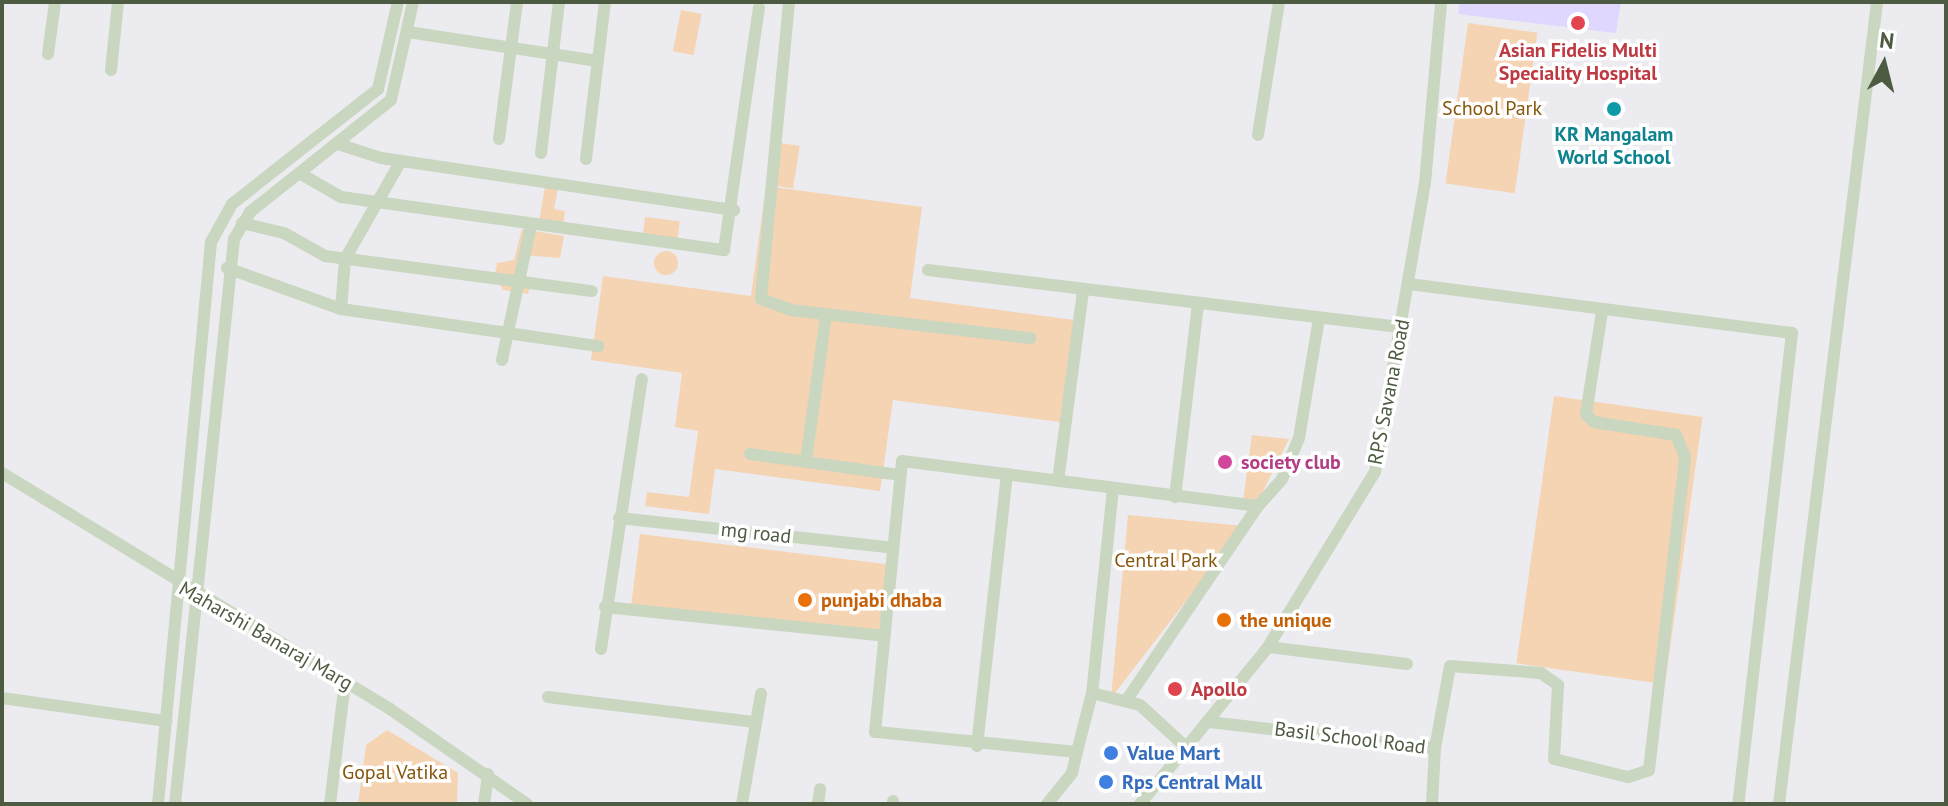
<!DOCTYPE html>
<style>
body{margin:0}
#map{position:relative;width:1948px;height:806px;overflow:hidden;background:#ecebef;font-family:"PT Sans",sans-serif}
div>[style]{position:absolute}
[style*='--x']{left:calc(var(--x)*1px);top:calc(var(--y)*1px);width:calc(var(--w)*1px);rotate:calc(var(--a)*1deg)}
.medical>*{inset:0;background:#dfd7fe}
.green>*{inset:0;background:#f4d4b3;transform-origin:0 0}
.round{border-radius:50%}
.minor>*{height:12px;margin:-6px;padding:0 6px;transform-origin:6px;border-radius:6px;background:#c9d6c0}
.dots>*{width:22px;height:22px;translate:-50% -50%;box-sizing:border-box;border:4px solid #fff;border-radius:50%}
span{translate:-50% -50%;white-space:nowrap;text-align:center;line-height:1.15;-webkit-text-stroke:7px #fff;paint-order:stroke}
.health-label{font-size:20px;color:#be3a42;font-weight:700}
.left{translate:0 -50%;text-align:left}
.park-label{font-size:20px;color:#85560b}
.culture-label{font-size:20px;color:#0d838f;font-weight:700}
.street-label{font-size:20px;color:#4d5b42}
.hotel-label{font-size:20px;color:#b23c85;font-weight:700}
.food-label{font-size:20px;color:#c56008;font-weight:700}
.shop-label{font-size:20px;color:#366cbe;font-weight:700}
.frame{position:absolute;inset:0;border:4px solid #4d5b42;pointer-events:none}
.north{position:absolute;left:1844px;top:24px;width:80px;height:80px;-webkit-text-stroke:6px #fff;paint-order:stroke;rotate:7deg;font-size:22px;font-weight:700;line-height:32px;text-align:center;color:#4d5b42}
.north::after{content:'';display:block;margin:auto;width:28px;height:36px;background:#4d5b42;clip-path:polygon(50% 0,100% 100%,50% 72%,0 100%)}
</style>
<div id="map">
<div class="medical">
<div style="clip-path:polygon(1460px 2px,1621px 2px,1616px 33px,1458px 14px)"></div>
</div>
<div class="green">
<div style="left:681px;top:10px;width:21px;height:42px;rotate:11deg"></div>
<div style="left:1468px;top:23px;width:70px;height:162px;rotate:8deg"></div>
<div style="left:781px;top:143px;width:19px;height:43px;rotate:9deg"></div>
<div style="clip-path:polygon(546px 181px,559px 183px,554px 209px,565px 211px,562px 232px,538px 227px)"></div>
<div style="clip-path:polygon(766px 186px,922px 207px,910px 298px,1074px 320px,1060px 422px,893px 400px,880px 491px,715px 469px,709px 514px,645px 506px,647px 492px,689px 497px,698px 431px,675px 427px,682px 373px,591px 360px,603px 276px,751px 296px)"></div>
<div style="left:645px;top:217px;width:35px;height:25px;rotate:7deg"></div>
<div style="clip-path:polygon(522px 229px,564px 236px,560px 258px,521px 255px,512px 282px,530px 285px,528px 294px,503px 290px,495px 275px,497px 263px,514px 260px)"></div>
<div class="round" style="left:654px;top:251px;width:24px;height:24px"></div>
<div style="left:1554px;top:396px;width:150px;height:270px;rotate:8deg"></div>
<div style="clip-path:polygon(1252px 435px,1289px 439px,1257px 503px,1243px 501px)"></div>
<div style="clip-path:polygon(1128px 515px,1244px 526px,1111px 698px)"></div>
<div style="left:640px;top:534px;width:249px;height:72px;rotate:7deg"></div>
<div style="clip-path:polygon(387px 730px,458px 773px,457px 804px,358px 804px,366px 745px)"></div>
</div>
<div class="minor">
<div style="--x:789;--y:2;--w:298;--a:95.4"></div>
<div style="--x:761;--y:299;--w:32;--a:20"></div>
<div style="--x:791;--y:310;--w:241;--a:6.7"></div>
<div style="--x:408;--y:32;--w:192;--a:8.7"></div>
<div style="--x:48;--y:54;--w:52;--a:-82.3"></div>
<div style="--x:111;--y:70;--w:68;--a:-84.1"></div>
<div style="--x:1258;--y:135;--w:135;--a:-81"></div>
<div style="--x:499;--y:139;--w:138;--a:-82.5"></div>
<div style="--x:338;--y:144;--w:45;--a:18"></div>
<div style="--x:381;--y:158;--w:357;--a:8.4"></div>
<div style="--x:541;--y:153;--w:152;--a:-83.2"></div>
<div style="--x:586;--y:159;--w:158;--a:-83.1"></div>
<div style="--x:301;--y:174;--w:46;--a:29.9"></div>
<div style="--x:341;--y:197;--w:387;--a:7.9"></div>
<div style="--x:724;--y:250;--w:245;--a:-81.8"></div>
<div style="--x:242;--y:223;--w:43;--a:13.4"></div>
<div style="--x:284;--y:233;--w:47;--a:29.3"></div>
<div style="--x:325;--y:256;--w:269;--a:7.5"></div>
<div style="--x:227;--y:268;--w:121;--a:19.8"></div>
<div style="--x:341;--y:309;--w:260;--a:8.2"></div>
<div style="--x:928;--y:270;--w:477;--a:6.9"></div>
<div style="--x:1409;--y:284;--w:386;--a:7.3"></div>
<div style="--x:1792;--y:333;--w:474;--a:96.5"></div>
<div style="--x:341;--y:309;--w:50;--a:-85.4"></div>
<div style="--x:345;--y:259;--w:113;--a:-60.3"></div>
<div style="--x:502;--y:360;--w:138;--a:-77.9"></div>
<div style="--x:750;--y:454;--w:150;--a:8"></div>
<div style="--x:806;--y:461;--w:147;--a:-82.2"></div>
<div style="--x:2;--y:473;--w:454;--a:31.3"></div>
<div style="--x:390;--y:709;--w:167;--a:34.7"></div>
<div style="--x:1058;--y:481;--w:191;--a:-82.5"></div>
<div style="--x:1113;--y:488;--w:206;--a:95.8"></div>
<div style="--x:1092;--y:693;--w:61;--a:104.3"></div>
<div style="--x:1077;--y:752;--w:203;--a:-174.3"></div>
<div style="--x:875;--y:732;--w:272;--a:-84.3"></div>
<div style="--x:902;--y:461;--w:359;--a:7.2"></div>
<div style="--x:1258;--y:506;--w:36;--a:-48"></div>
<div style="--x:1282;--y:479;--w:44;--a:-67.5"></div>
<div style="--x:1299;--y:438;--w:122;--a:-80.5"></div>
<div style="--x:1175;--y:497;--w:193;--a:-83.2"></div>
<div style="--x:619;--y:518;--w:276;--a:6.2"></div>
<div style="--x:605;--y:607;--w:281;--a:5.9"></div>
<div style="--x:1268;--y:647;--w:140;--a:7"></div>
<div style="--x:601;--y:649;--w:273;--a:-81.4"></div>
<div style="--x:1092;--y:693;--w:49;--a:14"></div>
<div style="--x:1140;--y:705;--w:64;--a:42.5"></div>
<div style="--x:548;--y:697;--w:209;--a:6.9"></div>
<div style="--x:2;--y:698;--w:166;--a:8"></div>
<div style="--x:1128;--y:698;--w:232;--a:-55.9"></div>
<div style="--x:1209;--y:722;--w:227;--a:6.6"></div>
<div style="--x:1435;--y:748;--w:56;--a:93.1"></div>
<div style="--x:977;--y:746;--w:274;--a:-83.7"></div>
<div style="--x:1435;--y:748;--w:83;--a:-79.6"></div>
<div style="--x:1450;--y:666;--w:91;--a:4.4"></div>
<div style="--x:1541;--y:673;--w:21;--a:35"></div>
<div style="--x:1558;--y:685;--w:74;--a:93.1"></div>
<div style="--x:1554;--y:759;--w:76;--a:13.7"></div>
<div style="--x:1628;--y:777;--w:22;--a:-18"></div>
<div style="--x:1649;--y:770;--w:315;--a:-83.4"></div>
<div style="--x:1685;--y:457;--w:24;--a:-112"></div>
<div style="--x:1676;--y:435;--w:83;--a:-171"></div>
<div style="--x:1594;--y:422;--w:11;--a:-135"></div>
<div style="--x:1586;--y:414;--w:103;--a:-81.1"></div>
<div style="--x:158;--y:804;--w:564;--a:-84.61"></div>
<div style="--x:211;--y:242;--w:43;--a:-61.1"></div>
<div style="--x:232;--y:204;--w:186;--a:-38.2"></div>
<div style="--x:378;--y:89;--w:89;--a:-77.1"></div>
<div style="--x:175;--y:804;--w:568;--a:-84.04"></div>
<div style="--x:234;--y:239;--w:31;--a:-59"></div>
<div style="--x:250;--y:212;--w:180;--a:-38.5"></div>
<div style="--x:391;--y:100;--w:100;--a:-77.3"></div>
<div style="--x:330;--y:804;--w:123;--a:-83"></div>
<div style="--x:484;--y:804;--w:30;--a:-82"></div>
<div style="--x:742;--y:804;--w:112;--a:-80.2"></div>
<div style="--x:818;--y:804;--w:15;--a:-82"></div>
<div style="--x:893;--y:804;--w:3;--a:-90"></div>
<div style="--x:1047;--y:804;--w:40;--a:-51"></div>
<div style="--x:1072;--y:773;--w:22;--a:-77"></div>
<div style="--x:1140;--y:804;--w:203;--a:-50.8"></div>
<div style="--x:1268;--y:647;--w:205;--a:-58.6"></div>
<div style="--x:1375;--y:472;--w:293;--a:-80.2"></div>
<div style="--x:1425;--y:183;--w:182;--a:-84.9"></div>
<div style="--x:1779;--y:804;--w:808;--a:-83.03"></div>
</div>
<div class="dots">
<div style="left:1578px;top:23px;background:#e0444e"></div>
<div style="left:1614px;top:109px;background:#0f9aa8"></div>
<div style="left:1225px;top:462px;background:#d1479c"></div>
<div style="left:805px;top:600px;background:#e8710a"></div>
<div style="left:1224px;top:620px;background:#e8710a"></div>
<div style="left:1175px;top:689px;background:#e0444e"></div>
<div style="left:1111px;top:753px;background:#3f7fe0"></div>
<div style="left:1106px;top:782px;background:#3f7fe0"></div>
</div>
<div class="health-label">
<span style="left:1578px;top:62px">Asian Fidelis Multi<br>Speciality Hospital</span>
<span class="left" style="left:1191px;top:689px">Apollo</span>
</div>
<div class="park-label">
<span style="left:1492px;top:108px">School Park</span>
<span style="left:1166px;top:560px">Central Park</span>
<span style="left:395px;top:772px">Gopal Vatika</span>
</div>
<div class="culture-label">
<span style="left:1614px;top:146px">KR Mangalam<br>World School</span>
</div>
<div class="street-label">
<span style="left:1389px;top:392px;rotate:-79deg">RPS Savana Road</span>
<span style="left:756px;top:533px;rotate:6deg">mg road</span>
<span style="left:266px;top:636px;rotate:30deg">Maharshi Banaraj Marg</span>
<span style="left:1350px;top:738px;rotate:7deg">Basil School Road</span>
</div>
<div class="hotel-label">
<span class="left" style="left:1241px;top:462px">society club</span>
</div>
<div class="food-label">
<span class="left" style="left:821px;top:600px">punjabi dhaba</span>
<span class="left" style="left:1240px;top:620px">the unique</span>
</div>
<div class="shop-label">
<span class="left" style="left:1127px;top:753px">Value Mart</span>
<span class="left" style="left:1122px;top:782px">Rps Central Mall</span>
</div>
<div class="frame"></div>
<div class="north">N</div>
</div>
